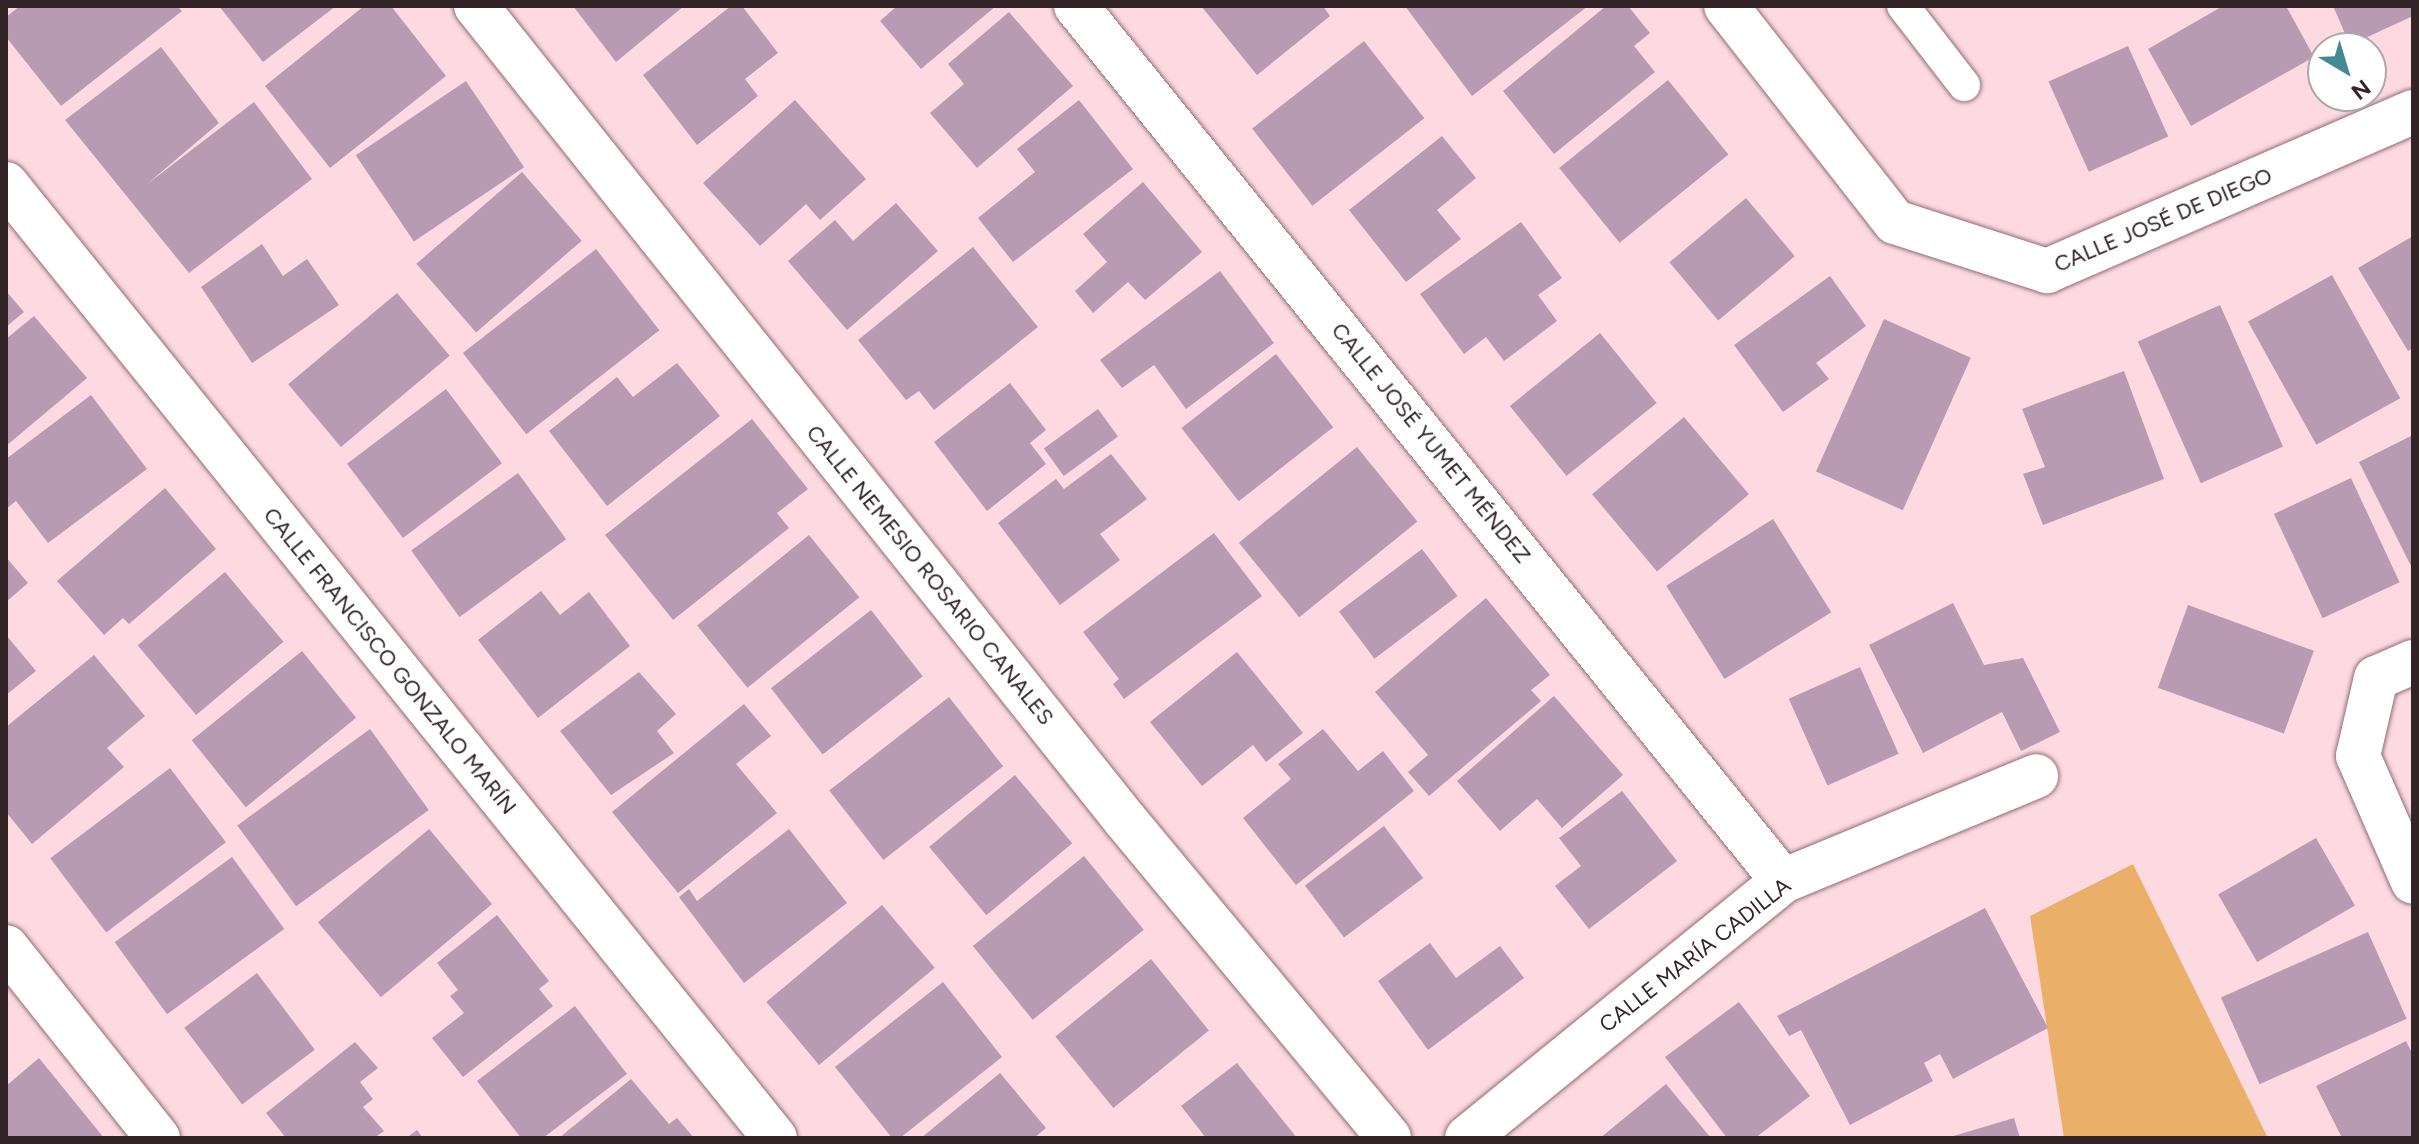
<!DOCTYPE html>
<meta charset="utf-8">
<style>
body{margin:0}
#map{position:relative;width:2419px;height:1144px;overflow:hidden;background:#fddae1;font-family:Figtree,sans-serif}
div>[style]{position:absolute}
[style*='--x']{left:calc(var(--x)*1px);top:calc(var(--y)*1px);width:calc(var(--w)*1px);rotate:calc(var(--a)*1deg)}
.green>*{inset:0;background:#eab069}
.building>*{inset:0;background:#b99ab3;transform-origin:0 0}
.roads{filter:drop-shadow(0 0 2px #916c74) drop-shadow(0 0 2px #916c74)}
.service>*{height:32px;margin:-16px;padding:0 16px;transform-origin:16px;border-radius:16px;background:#fff}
.minor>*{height:44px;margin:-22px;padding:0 22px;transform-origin:22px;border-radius:22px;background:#fff}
.tertiary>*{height:44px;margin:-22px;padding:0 22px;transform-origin:22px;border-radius:22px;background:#fff}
span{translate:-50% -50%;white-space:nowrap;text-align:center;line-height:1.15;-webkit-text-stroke:6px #fff;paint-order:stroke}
.street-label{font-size:22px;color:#332427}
.frame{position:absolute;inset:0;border:8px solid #332427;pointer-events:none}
.north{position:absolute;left:2307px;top:32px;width:80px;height:80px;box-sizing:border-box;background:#fff;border:2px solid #ada7a9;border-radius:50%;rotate:142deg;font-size:22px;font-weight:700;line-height:32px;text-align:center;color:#332427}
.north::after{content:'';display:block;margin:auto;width:28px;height:36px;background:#438b90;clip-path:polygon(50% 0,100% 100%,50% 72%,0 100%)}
</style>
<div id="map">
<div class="green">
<div style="clip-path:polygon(2133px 864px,2268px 1138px,2064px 1138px,2030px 916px)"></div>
</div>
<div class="building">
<div style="clip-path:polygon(20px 6px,177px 6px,182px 11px,61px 106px,6px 37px,6px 17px)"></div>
<div style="clip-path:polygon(219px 6px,336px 6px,263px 62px)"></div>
<div style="clip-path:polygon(364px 6px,391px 6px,446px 76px,330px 168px,265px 86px)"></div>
<div style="clip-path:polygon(573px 6px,684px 6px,616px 62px)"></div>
<div style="clip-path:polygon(731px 6px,742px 6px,778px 53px,745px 79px,758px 96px,697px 145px,643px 75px)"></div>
<div style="clip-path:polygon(897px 6px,996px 6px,921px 69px,880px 21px)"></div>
<div style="clip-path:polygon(1201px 6px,1323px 6px,1330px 16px,1257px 75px)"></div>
<div style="clip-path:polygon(1405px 6px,1588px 6px,1472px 96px)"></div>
<div style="clip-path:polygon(1606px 6px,1628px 6px,1650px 33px,1634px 46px,1655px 72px,1554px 154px,1503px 91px)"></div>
<div style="clip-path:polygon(2223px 6px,2286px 6px,2314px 57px,2191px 126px,2148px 49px)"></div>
<div style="clip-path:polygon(2333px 6px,2413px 6px,2413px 16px,2350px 45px)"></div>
<div style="clip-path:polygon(1009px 12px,1073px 86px,977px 168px,930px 113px,964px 84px,948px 64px)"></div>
<div style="left:1364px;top:41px;width:98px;height:142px;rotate:52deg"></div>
<div style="left:2128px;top:46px;width:99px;height:87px;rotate:66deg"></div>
<div style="clip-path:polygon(161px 47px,219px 123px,146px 185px,254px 102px,312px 179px,189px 273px,65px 120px)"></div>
<div style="left:1668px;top:80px;width:96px;height:140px;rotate:51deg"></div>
<div style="left:466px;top:81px;width:104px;height:133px;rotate:56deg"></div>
<div style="clip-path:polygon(795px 100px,866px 179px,820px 220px,806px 204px,760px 246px,703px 183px)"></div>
<div style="clip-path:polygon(1079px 100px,1133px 169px,1013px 262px,978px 218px,1035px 172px,1017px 149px)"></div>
<div style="clip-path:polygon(1442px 136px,1476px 178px,1437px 210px,1461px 239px,1406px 282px,1349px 210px)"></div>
<div style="left:522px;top:172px;width:91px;height:140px;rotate:49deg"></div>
<div style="clip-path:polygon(1143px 182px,1202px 252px,1145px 300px,1128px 282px,1093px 313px,1075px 291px,1107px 262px,1083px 234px)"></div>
<div style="left:1746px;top:198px;width:76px;height:100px;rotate:50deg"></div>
<div style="clip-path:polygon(896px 203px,938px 251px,847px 330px,788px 261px,835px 220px,853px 241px)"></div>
<div style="clip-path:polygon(1521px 222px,1562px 278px,1538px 295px,1557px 321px,1504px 361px,1486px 337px,1464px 354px,1420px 294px)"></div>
<div style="clip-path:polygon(2413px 236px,2413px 348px,2408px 351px,2358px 268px)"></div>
<div style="clip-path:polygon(262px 244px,283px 276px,307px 259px,339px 305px,252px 363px,201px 287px)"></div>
<div style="clip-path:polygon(973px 247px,1038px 327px,934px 410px,919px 391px,906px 400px,858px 340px)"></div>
<div style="left:596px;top:249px;width:103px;height:169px;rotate:52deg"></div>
<div style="clip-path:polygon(1220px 271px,1274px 343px,1186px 409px,1154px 365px,1122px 388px,1100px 360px)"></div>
<div style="left:2332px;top:275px;width:141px;height:96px;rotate:61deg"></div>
<div style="clip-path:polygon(1830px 276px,1866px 326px,1816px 363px,1829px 379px,1783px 412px,1734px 345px)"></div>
<div style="clip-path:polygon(6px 291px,24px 312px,6px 327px)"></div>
<div style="left:397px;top:293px;width:82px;height:142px;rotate:50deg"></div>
<div style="left:2220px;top:305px;width:155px;height:90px;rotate:66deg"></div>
<div style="clip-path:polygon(34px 316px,87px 378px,6px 446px,6px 339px)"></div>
<div style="left:1884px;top:319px;width:95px;height:167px;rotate:24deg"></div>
<div style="left:1600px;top:333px;width:90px;height:116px;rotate:51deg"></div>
<div style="left:1276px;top:354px;width:93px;height:120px;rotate:52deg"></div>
<div style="clip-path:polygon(677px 363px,720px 416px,607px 506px,549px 431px,617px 377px,633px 397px)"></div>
<div style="clip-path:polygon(2124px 371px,2164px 479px,2043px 525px,2023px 474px,2045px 467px,2022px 409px)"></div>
<div style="clip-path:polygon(1010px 383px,1046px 430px,1030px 443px,1046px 464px,987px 511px,934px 442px)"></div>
<div style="left:446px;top:389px;width:93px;height:124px;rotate:53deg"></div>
<div style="clip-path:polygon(91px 395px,147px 469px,48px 543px,16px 501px,6px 509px,6px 459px)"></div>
<div style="left:1098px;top:409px;width:34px;height:67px;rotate:54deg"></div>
<div style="left:1684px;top:417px;width:101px;height:120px;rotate:50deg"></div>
<div style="clip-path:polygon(752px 419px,808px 489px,777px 513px,789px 528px,673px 620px,605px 535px)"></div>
<div style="clip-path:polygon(2413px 435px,2413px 570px,2359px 462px)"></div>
<div style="left:1357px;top:447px;width:96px;height:152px;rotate:51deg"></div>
<div style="clip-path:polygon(1111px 454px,1147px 499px,1100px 534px,1120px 560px,1060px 605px,998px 523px,1056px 479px,1064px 489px)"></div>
<div style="left:518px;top:473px;width:82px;height:132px;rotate:54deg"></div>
<div style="left:2351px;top:478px;width:115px;height:85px;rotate:65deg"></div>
<div style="clip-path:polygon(165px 488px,216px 549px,129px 624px,123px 618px,104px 635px,57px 581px)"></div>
<div style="left:1773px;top:519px;width:110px;height:126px;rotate:58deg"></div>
<div style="clip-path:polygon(1214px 533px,1262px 596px,1124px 699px,1113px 684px,1119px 679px,1083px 632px)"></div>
<div style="left:809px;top:535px;width:80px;height:144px;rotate:51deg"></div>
<div style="left:1422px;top:549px;width:59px;height:104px;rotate:53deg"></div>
<div style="clip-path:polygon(6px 557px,28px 583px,6px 602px)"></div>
<div style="left:225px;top:572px;width:91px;height:114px;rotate:50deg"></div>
<div style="clip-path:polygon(541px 591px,560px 615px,589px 592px,630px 646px,538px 718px,478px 640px)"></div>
<div style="clip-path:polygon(1486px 598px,1550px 675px,1531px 690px,1541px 701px,1429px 796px,1408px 772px,1428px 755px,1375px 692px)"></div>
<div style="clip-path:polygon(1953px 603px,1984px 665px,2023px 658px,2060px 732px,2021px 751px,2002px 712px,1923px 753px,1869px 645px)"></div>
<div style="left:2188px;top:605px;width:134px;height:88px;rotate:20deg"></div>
<div style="left:871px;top:610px;width:84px;height:127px;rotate:52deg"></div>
<div style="clip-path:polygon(6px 635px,36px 671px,6px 695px)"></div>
<div style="left:302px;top:651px;width:86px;height:142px;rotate:51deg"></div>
<div style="clip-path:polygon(1237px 652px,1303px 733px,1266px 762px,1253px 745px,1202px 786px,1150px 722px)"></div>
<div style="clip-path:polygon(94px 655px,145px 716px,107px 748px,124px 767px,32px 844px,6px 812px,6px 727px)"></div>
<div style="left:1860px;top:667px;width:95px;height:78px;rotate:66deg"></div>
<div style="clip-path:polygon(639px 672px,676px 714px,657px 731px,674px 753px,611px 795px,560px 731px)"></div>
<div style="clip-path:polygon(1554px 696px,1623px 775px,1562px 828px,1537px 799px,1500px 831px,1457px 781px)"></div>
<div style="left:949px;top:697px;width:88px;height:152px;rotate:52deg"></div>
<div style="clip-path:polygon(744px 704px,771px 736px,736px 764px,777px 813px,678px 893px,612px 812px)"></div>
<div style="left:370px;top:729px;width:100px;height:164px;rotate:54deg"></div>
<div style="clip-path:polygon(1323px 729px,1358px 771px,1383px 751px,1414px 791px,1296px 885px,1243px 818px,1291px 779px,1278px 764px)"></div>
<div style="left:170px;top:768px;width:93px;height:150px;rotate:53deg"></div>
<div style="left:1015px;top:775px;width:89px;height:112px;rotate:50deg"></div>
<div style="clip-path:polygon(1622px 791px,1677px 861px,1589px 929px,1555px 886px,1581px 866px,1559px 838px)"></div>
<div style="left:1384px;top:826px;width:65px;height:99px;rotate:53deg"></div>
<div style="left:429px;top:829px;width:98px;height:145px;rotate:50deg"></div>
<div style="clip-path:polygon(789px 829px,847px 903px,744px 983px,679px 897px,689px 889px,697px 901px)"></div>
<div style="left:2316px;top:838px;width:78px;height:113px;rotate:60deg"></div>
<div style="left:1084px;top:856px;width:95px;height:143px;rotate:51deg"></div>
<div style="left:232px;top:857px;width:89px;height:145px;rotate:54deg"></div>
<div style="left:882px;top:905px;width:82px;height:151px;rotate:50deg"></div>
<div style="clip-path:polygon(1985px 908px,2048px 1028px,1953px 1079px,1940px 1054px,1924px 1063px,1933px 1081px,1850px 1125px,1801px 1030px,1789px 1036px,1777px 1016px)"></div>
<div style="clip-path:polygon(497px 915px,549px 981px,539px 989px,553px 1006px,463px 1077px,432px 1038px,464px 1013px,450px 996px,458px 990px,437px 963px)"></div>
<div style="left:2368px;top:932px;width:95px;height:161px;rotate:66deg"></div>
<div style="clip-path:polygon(1430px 943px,1456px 978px,1500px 946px,1524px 978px,1428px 1050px,1378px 981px)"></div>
<div style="left:1151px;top:959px;width:92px;height:123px;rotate:51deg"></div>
<div style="left:257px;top:973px;width:96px;height:91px;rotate:53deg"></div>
<div style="clip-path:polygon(943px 982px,1002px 1057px,900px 1138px,892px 1138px,835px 1067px)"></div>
<div style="clip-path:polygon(1739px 1002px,1810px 1096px,1755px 1138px,1727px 1138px,1665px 1057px)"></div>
<div style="clip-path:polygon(575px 1006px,627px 1074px,543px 1138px,521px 1138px,477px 1081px)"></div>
<div style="clip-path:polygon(2406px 1041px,2413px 1055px,2413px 1136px,2342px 1138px,2316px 1086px)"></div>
<div style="clip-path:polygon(355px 1042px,378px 1068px,360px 1082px,373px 1099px,363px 1107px,384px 1131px,374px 1138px,286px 1138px,266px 1113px)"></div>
<div style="clip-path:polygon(39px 1058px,104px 1138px,6px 1138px,6px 1086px)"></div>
<div style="clip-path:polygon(1237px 1063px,1297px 1138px,1206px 1138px,1181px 1106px)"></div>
<div style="clip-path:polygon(1000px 1073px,1046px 1128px,1034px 1138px,921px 1138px)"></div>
<div style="clip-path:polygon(631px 1079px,669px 1124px,677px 1118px,694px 1138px,559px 1138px)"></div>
<div style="clip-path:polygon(1666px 1084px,1711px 1138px,1600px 1138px)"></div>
<div style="clip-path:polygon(2014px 1118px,2020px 1138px,1950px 1138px,1950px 1137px)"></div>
<div style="clip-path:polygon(417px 1130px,423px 1138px,406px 1138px)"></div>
</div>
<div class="roads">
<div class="service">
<div style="--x:1903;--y:6;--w:100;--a:52.3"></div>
</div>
<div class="minor">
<div style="--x:476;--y:6;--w:1042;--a:51.43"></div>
<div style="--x:1126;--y:821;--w:412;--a:50.3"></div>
<div style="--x:1076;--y:6;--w:1125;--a:51.06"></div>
<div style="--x:6;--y:184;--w:1225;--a:51.13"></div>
<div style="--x:2413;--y:662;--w:40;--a:156.6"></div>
<div style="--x:2376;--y:678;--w:80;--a:103"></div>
<div style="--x:2358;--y:756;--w:137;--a:66.4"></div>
<div style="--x:6;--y:947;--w:244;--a:51.5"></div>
<div style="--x:1467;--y:1138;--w:407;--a:-39.1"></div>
<div style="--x:1783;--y:881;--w:274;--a:-22.5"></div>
</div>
<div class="tertiary">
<div style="--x:1726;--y:6;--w:274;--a:52"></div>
<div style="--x:1895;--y:222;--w:160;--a:17.9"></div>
<div style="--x:2047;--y:271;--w:399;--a:-23.5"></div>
</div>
</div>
<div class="street-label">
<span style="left:2163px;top:220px;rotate:-23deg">CALLE JOSÉ DE DIEGO</span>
<span style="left:1431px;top:443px;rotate:51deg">CALLE JOSÉ YUMET MÉNDEZ</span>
<span style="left:930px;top:575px;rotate:51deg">CALLE NEMESIO ROSARIO CANALES</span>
<span style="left:390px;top:661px;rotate:51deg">CALLE FRANCISCO GONZALO MARÍN</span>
<span style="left:1695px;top:955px;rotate:-38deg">CALLE MARÍA CADILLA</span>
</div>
<div class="frame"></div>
<div class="north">N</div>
</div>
